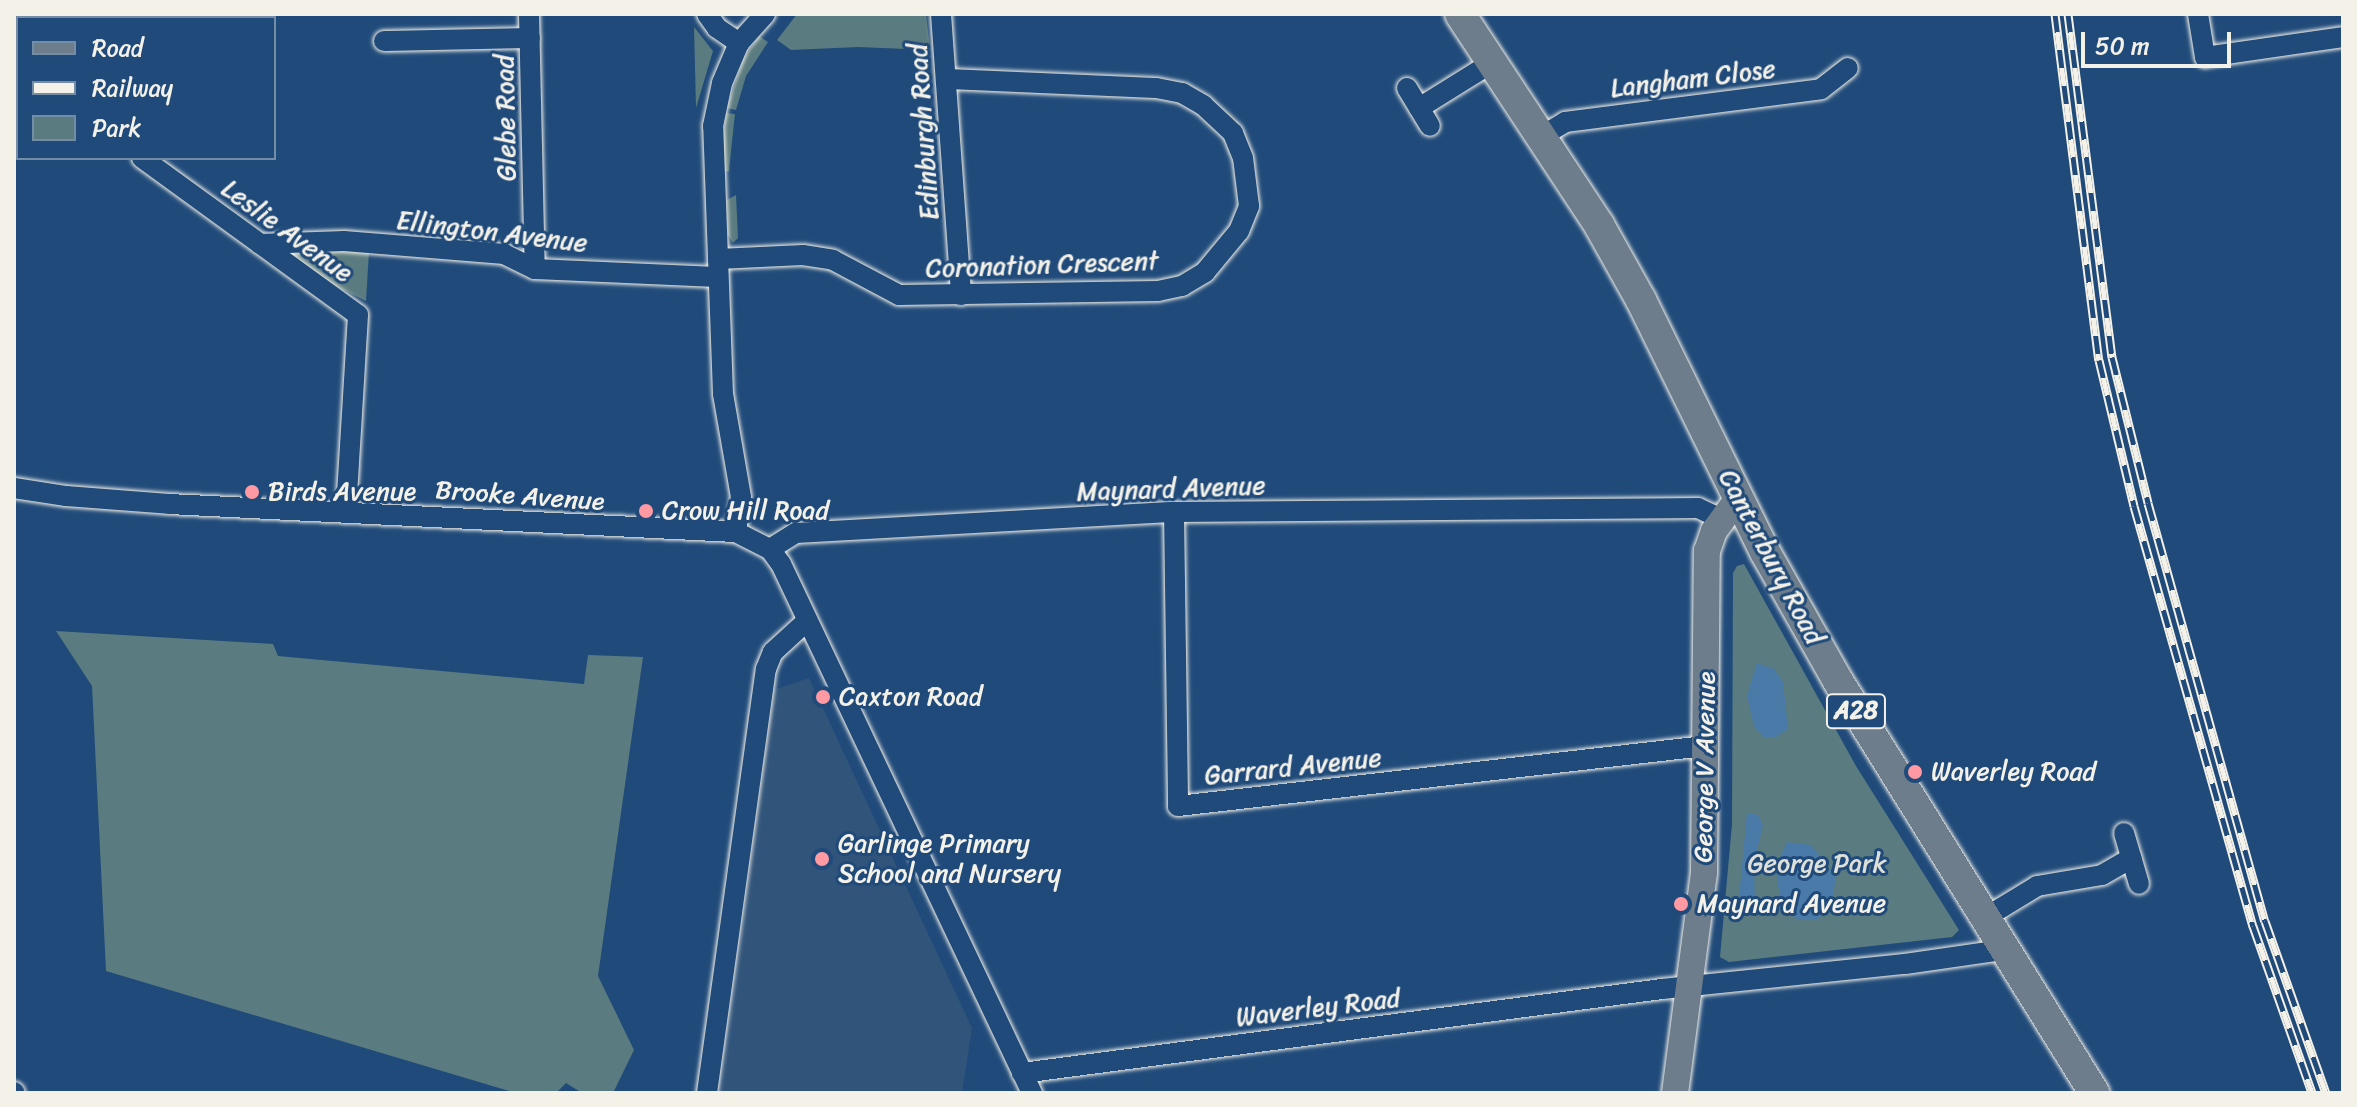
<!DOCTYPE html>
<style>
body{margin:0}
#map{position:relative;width:2357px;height:1107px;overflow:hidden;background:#1f4a7a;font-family:Sriracha,sans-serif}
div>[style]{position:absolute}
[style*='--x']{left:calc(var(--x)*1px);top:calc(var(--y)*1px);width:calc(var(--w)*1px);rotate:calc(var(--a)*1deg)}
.built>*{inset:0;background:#31547b}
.green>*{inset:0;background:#5a7b7f;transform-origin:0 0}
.water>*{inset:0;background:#4a7aa7}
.roads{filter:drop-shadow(0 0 2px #f4f1e8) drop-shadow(0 0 2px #f4f1e8)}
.minor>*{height:20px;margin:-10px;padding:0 10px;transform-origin:10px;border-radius:10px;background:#1f4a7a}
.major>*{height:26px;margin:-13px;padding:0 13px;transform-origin:13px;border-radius:13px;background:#6d7d8c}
.highway>*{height:30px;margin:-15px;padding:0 15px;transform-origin:15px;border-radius:15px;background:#6d7d8c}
.rail>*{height:9px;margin-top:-4.5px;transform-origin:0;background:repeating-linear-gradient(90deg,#1f4a7a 0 18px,#f4f1e8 0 36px);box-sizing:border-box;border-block:2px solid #f4f1e8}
.dots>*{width:22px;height:22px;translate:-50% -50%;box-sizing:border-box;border:4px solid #1f4a7a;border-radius:50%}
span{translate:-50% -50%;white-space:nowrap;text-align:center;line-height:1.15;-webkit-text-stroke:6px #1f4a7a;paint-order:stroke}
.shield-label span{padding:2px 6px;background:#1f4a7a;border:2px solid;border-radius:6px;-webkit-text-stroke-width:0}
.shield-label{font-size:24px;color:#f4f1e8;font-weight:700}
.street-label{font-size:26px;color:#f4f1e8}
.poi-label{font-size:26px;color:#f4f1e8}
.left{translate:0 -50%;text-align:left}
.park-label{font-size:26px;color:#dddfd8}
.frame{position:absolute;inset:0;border:16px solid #f4f1e8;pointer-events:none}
.legend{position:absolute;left:16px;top:16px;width:260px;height:144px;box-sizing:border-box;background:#1f4a7a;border:2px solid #748da6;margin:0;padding:10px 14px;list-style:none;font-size:24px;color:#f4f1e8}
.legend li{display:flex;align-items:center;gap:16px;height:40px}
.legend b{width:40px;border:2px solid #748da6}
.scale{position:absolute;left:2081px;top:32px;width:150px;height:36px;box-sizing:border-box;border:4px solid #f4f1e8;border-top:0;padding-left:10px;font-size:24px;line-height:28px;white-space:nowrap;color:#f4f1e8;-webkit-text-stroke:6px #1f4a7a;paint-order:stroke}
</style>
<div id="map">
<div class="built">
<div style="clip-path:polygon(809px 678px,972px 1028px,962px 1093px,721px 1093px,774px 690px)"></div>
</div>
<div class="green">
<div style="clip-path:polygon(797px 14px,926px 14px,930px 50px,858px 47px,791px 50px,777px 40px)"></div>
<div style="clip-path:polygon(694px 27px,713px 51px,696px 108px)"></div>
<div style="clip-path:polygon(759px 36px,768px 42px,746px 76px,736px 110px,727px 108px,743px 59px)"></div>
<div style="left:726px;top:113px;width:9px;height:58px;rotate:6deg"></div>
<div style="clip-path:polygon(736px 195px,738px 238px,733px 243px,728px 235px,727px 200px)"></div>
<div style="clip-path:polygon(340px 251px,369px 252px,366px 301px,322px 279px,292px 254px)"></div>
<div style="clip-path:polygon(1744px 564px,1856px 766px,1959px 930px,1952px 937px,1729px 962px,1720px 957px,1732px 824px,1733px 573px,1737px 566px)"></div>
<div style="clip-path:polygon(56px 631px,273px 644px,278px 656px,584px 684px,588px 655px,643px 657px,598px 976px,634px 1050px,613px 1093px,582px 1093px,566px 1083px,556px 1093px,516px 1093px,106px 971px,92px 686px)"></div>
</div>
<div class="water">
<div style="clip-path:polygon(1757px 663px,1774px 669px,1783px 682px,1788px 729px,1776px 737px,1763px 737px,1754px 726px,1747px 696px)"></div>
<div style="clip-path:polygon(1747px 813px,1758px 815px,1763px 825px,1754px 863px,1755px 904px,1739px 898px)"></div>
<div style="clip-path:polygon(1787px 842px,1811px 845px,1836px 877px,1831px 905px,1817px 920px,1797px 919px,1783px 907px,1777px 881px,1778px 862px)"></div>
</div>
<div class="roads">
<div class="minor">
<div style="--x:529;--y:14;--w:255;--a:88.7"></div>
<div style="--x:707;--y:14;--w:17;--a:54"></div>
<div style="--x:717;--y:28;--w:27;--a:34"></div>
<div style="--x:941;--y:14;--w:282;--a:85.9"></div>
<div style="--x:2198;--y:14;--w:44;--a:80.8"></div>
<div style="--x:2205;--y:57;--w:139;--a:-8.2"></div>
<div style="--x:25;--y:18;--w:4;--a:-90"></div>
<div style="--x:384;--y:41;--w:146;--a:-1.2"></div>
<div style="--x:1407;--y:88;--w:44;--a:58.8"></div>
<div style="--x:1419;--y:108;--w:87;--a:-31.9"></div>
<div style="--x:14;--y:129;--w:42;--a:-84.6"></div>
<div style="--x:1542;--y:136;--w:27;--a:-31"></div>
<div style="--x:1565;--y:122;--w:258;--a:-7.3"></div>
<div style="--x:1821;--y:89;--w:34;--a:-38"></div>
<div style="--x:142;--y:158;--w:267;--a:36"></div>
<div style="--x:358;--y:315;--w:196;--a:93.5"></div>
<div style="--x:260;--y:244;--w:84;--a:-2"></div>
<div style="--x:344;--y:241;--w:161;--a:4.6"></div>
<div style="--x:504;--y:254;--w:34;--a:26"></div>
<div style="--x:535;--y:269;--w:182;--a:2.5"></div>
<div style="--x:718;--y:259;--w:85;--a:-2.7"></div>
<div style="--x:803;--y:255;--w:30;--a:9"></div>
<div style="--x:833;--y:260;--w:75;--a:27.9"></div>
<div style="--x:899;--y:295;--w:259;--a:-0.9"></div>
<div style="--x:1158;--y:291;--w:25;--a:-12"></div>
<div style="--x:1182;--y:286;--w:27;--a:-31"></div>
<div style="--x:1205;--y:272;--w:53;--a:-50.3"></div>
<div style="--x:1239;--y:231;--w:27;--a:-68"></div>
<div style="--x:1249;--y:206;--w:48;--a:-97.1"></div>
<div style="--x:1243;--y:158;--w:27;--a:-112"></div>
<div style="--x:1233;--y:133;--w:41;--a:-137"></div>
<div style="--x:1203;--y:105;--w:24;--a:-150"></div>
<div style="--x:1182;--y:93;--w:26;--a:-169"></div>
<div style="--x:1156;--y:88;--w:209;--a:-177.5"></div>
<div style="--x:14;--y:488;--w:53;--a:8.7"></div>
<div style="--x:66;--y:496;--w:103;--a:4.4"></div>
<div style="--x:169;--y:504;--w:568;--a:2.83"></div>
<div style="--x:736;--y:532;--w:38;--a:27"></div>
<div style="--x:770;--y:549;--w:19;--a:54"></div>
<div style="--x:781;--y:564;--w:586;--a:64.62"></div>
<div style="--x:1174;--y:512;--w:294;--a:89.2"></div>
<div style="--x:1178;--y:806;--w:530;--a:-6.5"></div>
<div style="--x:736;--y:532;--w:35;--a:-82"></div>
<div style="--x:741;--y:497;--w:105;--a:-99.9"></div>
<div style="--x:723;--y:394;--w:268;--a:-92.1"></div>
<div style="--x:713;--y:126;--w:44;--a:-78.2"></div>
<div style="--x:722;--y:83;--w:43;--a:-67"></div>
<div style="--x:739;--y:43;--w:39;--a:-48"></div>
<div style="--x:770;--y:549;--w:31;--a:-32"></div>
<div style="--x:796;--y:533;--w:379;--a:-3.2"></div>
<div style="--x:1174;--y:512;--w:524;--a:-0.44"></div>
<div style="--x:1698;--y:508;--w:26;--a:25"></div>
<div style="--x:2124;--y:833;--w:53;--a:73.6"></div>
<div style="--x:1983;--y:919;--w:63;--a:-31.4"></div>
<div style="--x:2037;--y:886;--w:66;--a:-9.6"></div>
<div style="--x:2102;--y:875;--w:34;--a:-30"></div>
<div style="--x:1022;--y:1073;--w:645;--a:-7.48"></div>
<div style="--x:1662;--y:989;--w:244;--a:-5.9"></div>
<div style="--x:1905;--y:964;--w:98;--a:-8.2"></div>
<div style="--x:14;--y:1092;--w:1;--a:45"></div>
<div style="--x:707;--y:1093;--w:428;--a:-82.1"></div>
<div style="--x:766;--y:669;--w:18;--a:-68"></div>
<div style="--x:773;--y:652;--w:46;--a:-42.4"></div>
</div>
<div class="major">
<div style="--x:1675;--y:1093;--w:222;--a:-82.5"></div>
<div style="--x:1704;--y:873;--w:322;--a:-89.5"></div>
<div style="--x:1707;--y:551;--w:21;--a:-71"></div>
<div style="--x:1714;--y:531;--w:42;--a:-53.7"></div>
</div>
<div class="highway">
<div style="--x:1460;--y:14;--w:253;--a:56.6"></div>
<div style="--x:1599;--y:225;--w:86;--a:60.8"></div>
<div style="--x:1641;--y:300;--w:281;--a:63.8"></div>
<div style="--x:1765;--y:552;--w:148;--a:60.5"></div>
<div style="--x:1838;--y:681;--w:485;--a:58.1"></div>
</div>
</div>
<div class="rail">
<div style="--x:2055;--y:14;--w:349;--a:82.8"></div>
<div style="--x:2099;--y:360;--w:150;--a:76.5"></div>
<div style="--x:2134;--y:506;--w:437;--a:74.2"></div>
<div style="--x:2253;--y:926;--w:177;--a:70.5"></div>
<div style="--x:2068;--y:14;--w:346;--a:82.7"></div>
<div style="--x:2112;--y:357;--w:150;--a:76.1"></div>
<div style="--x:2148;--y:503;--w:434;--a:74.4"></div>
<div style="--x:2265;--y:921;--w:182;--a:70.5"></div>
</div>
<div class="dots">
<div style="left:252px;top:492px;background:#ff9aa2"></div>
<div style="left:646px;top:511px;background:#ff9aa2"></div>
<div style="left:823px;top:697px;background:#ff9aa2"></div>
<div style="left:1915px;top:772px;background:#ff9aa2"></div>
<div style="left:822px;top:859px;background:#ff9aa2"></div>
<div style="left:1681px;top:904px;background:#ff9aa2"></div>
</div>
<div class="shield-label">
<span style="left:1856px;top:711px">A28</span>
</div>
<div class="street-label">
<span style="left:1693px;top:79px;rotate:-7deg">Langham Close</span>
<span style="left:506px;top:118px;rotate:-91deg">Glebe Road</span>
<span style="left:924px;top:132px;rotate:-94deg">Edinburgh Road</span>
<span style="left:287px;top:231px;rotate:36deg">Leslie Avenue</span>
<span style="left:492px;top:232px;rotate:7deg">Ellington Avenue</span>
<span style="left:1042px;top:265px;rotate:-2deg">Coronation Crescent</span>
<span style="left:1171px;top:489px;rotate:-2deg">Maynard Avenue</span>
<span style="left:520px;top:496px;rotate:4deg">Brooke Avenue</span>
<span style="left:1771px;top:557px;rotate:62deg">Canterbury Road</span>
<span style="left:1293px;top:767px;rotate:-6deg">Garrard Avenue</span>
<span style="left:1705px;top:767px;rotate:-89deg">George V Avenue</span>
<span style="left:1318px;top:1008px;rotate:-7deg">Waverley Road</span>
</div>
<div class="poi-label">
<span class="left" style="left:268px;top:492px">Birds Avenue</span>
<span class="left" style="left:662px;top:511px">Crow Hill Road</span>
<span class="left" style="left:839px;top:697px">Caxton Road</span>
<span class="left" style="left:1931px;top:772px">Waverley Road</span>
<span class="left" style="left:838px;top:859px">Garlinge Primary<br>School and Nursery</span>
<span class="left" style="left:1697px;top:904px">Maynard Avenue</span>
</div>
<div class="park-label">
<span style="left:1817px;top:864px">George Park</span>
</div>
<div class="frame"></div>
<ul class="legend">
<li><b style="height:10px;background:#6d7d8c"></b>Road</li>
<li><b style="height:10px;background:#f4f1e8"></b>Railway</li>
<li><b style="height:22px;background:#5a7b7f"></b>Park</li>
</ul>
<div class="scale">50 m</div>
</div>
